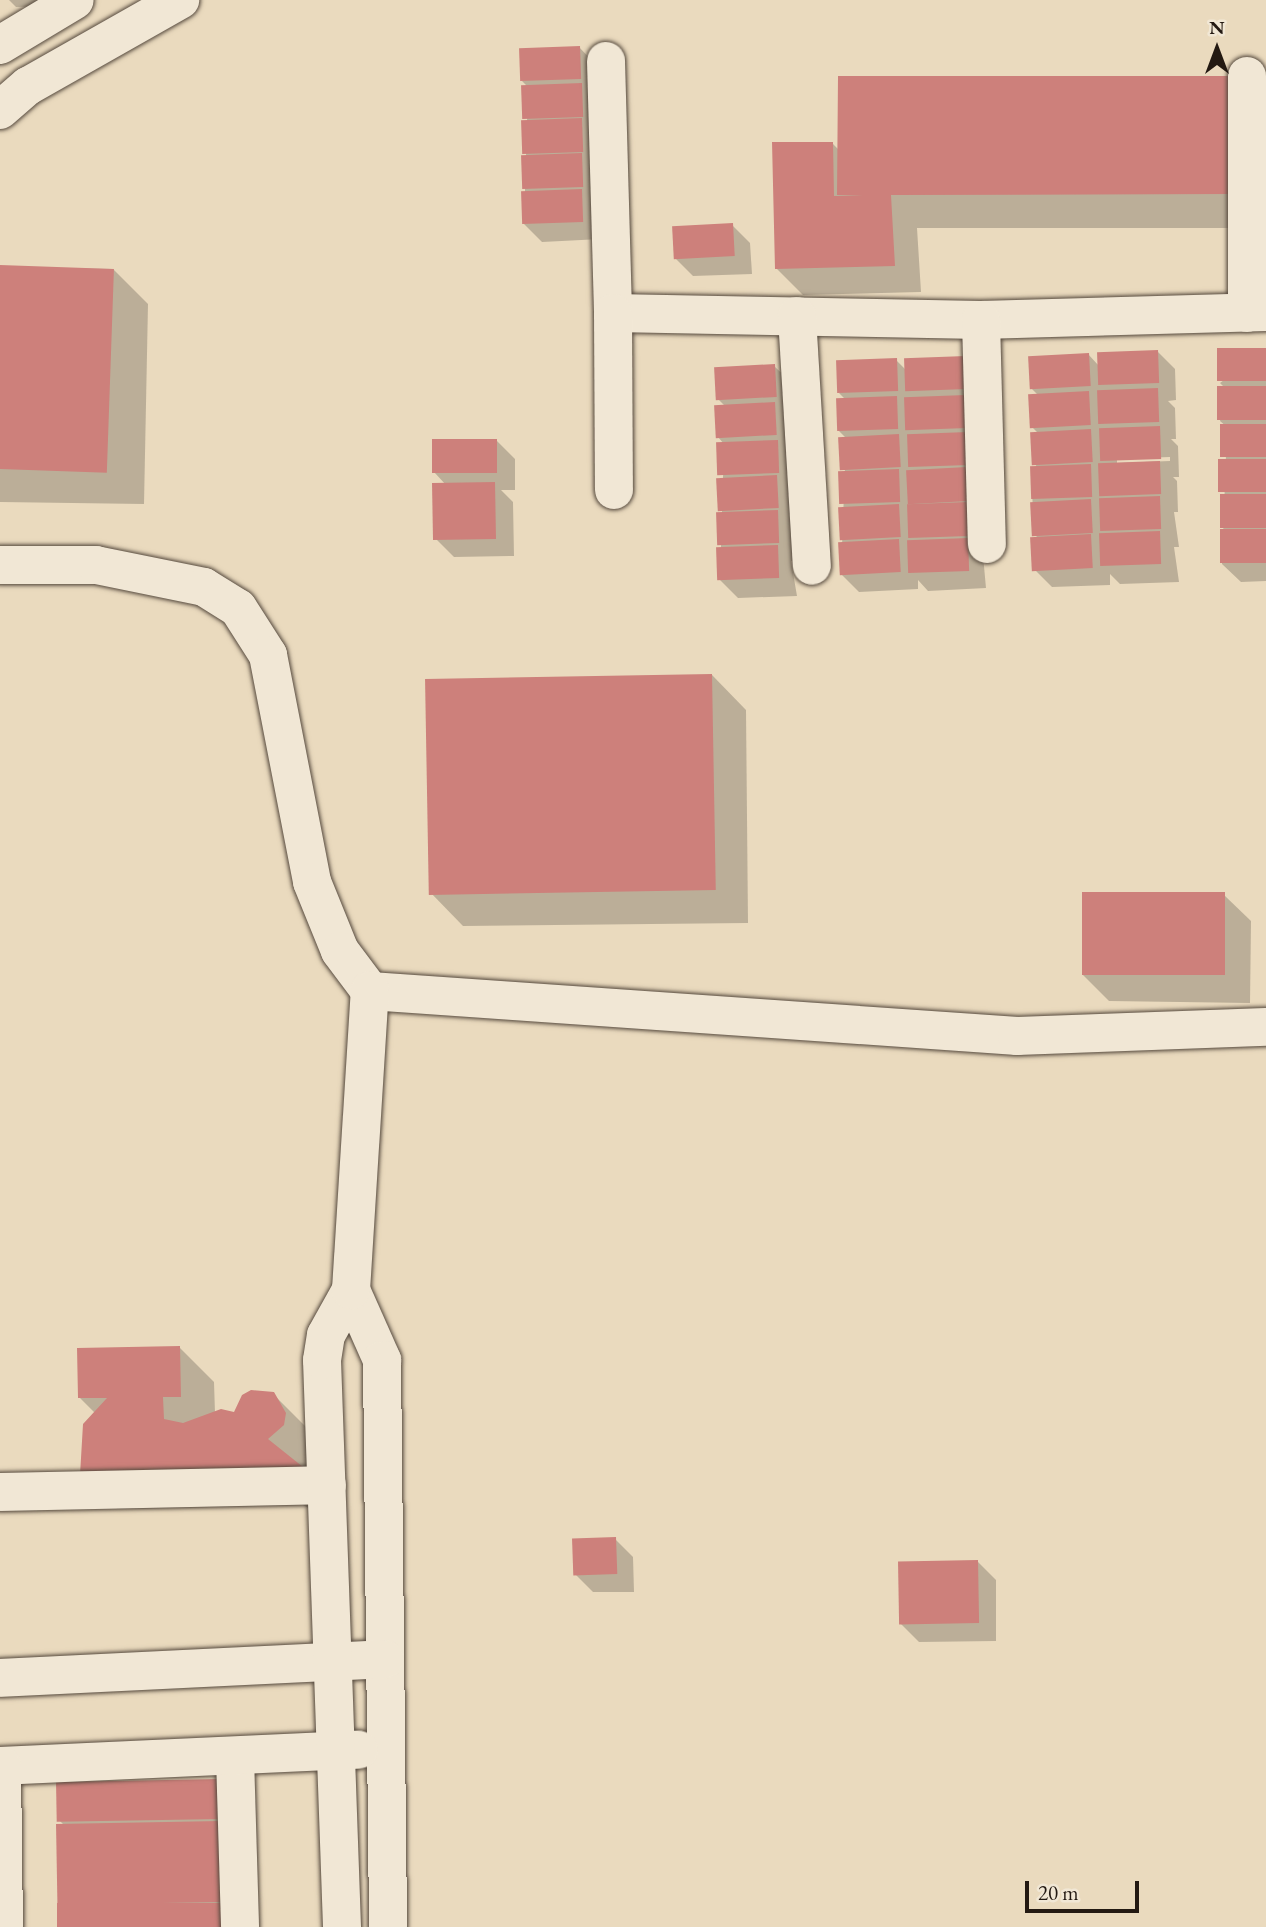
<!DOCTYPE html>
<style>
body{margin:0}
#map{position:relative;width:1266px;height:1927px;overflow:hidden;background:#eadabe;font-family:"EB Garamond",serif}
div>[style]{position:absolute}
[style*='--x']{left:calc(var(--x)*1px);top:calc(var(--y)*1px);width:calc(var(--w)*1px);rotate:calc(var(--a)*1deg)}
.shadow>*{inset:0;background:#0003}
.building>*{inset:0;background:#cd807b;transform-origin:0 0}
.roads{filter:drop-shadow(0 0 2px #55493d) drop-shadow(0 0 2px #55493d)}
.minor>*{height:38px;margin:-19px;padding:0 19px;transform-origin:19px;border-radius:19px;background:#f1e7d5}
span{translate:-50% -50%;white-space:nowrap;text-align:center;line-height:1.15;-webkit-text-stroke:7px #f1e7d5;paint-order:stroke}
.north{position:absolute;left:1182px;top:14px;width:70px;height:70px;-webkit-text-stroke:5px #f1e7d5;paint-order:stroke;rotate:0deg;font-size:19px;font-weight:700;line-height:28px;text-align:center;color:#231912}
.north::after{content:'';display:block;margin:auto;width:24px;height:32px;background:#231912;clip-path:polygon(50% 0,100% 100%,50% 72%,0 100%)}
.scale{position:absolute;left:1025px;top:1881px;width:114px;height:32px;box-sizing:border-box;border:4px solid #231912;border-top:0;padding-left:9px;font-size:21px;line-height:24px;white-space:nowrap;color:#231912;-webkit-text-stroke:5px #f1e7d5;paint-order:stroke}
</style>
<div id="map">
<div class="shadow">
<div style="clip-path:polygon(9px 0,75px 0,75px 5px,16px 7px)"></div>
<div style="clip-path:polygon(579px 47px,597px 66px,601px 239px,542px 242px,524px 224px,528px 87px,522px 81px)"></div>
<div style="clip-path:polygon(1231px 78px,1264px 228px,917px 228px,921px 292px,803px 295px,776px 268px,833px 144px,840px 151px)"></div>
<div style="clip-path:polygon(732px 225px,750px 243px,752px 274px,693px 276px,675px 258px)"></div>
<div style="clip-path:polygon(0 267px,113px 269px,148px 304px,144px 504px,0 502px)"></div>
<div style="clip-path:polygon(1266px 349px,1266px 581px,1241px 582px,1222px 564px,1227px 427px,1220px 421px,1227px 390px,1220px 383px)"></div>
<div style="clip-path:polygon(evenodd,1157px 351px,1175px 369px,1176px 400px,1168px 401px,1175px 408px,1176px 439px,1171px 439px,1178px 446px,1179px 477px,1173px 477px,1177px 481px,1178px 512px,1174px 512px,1179px 547px,1174px 547px,1179px 582px,1120px 584px,1110px 574px,1110px 585px,1052px 587px,1034px 569px,1038px 538px,1034px 534px,1031px 468px,1038px 468px,1034px 463px,1037px 432px,1031px 426px,1038px 395px,1031px 388px,1088px 354px,1099px 366px,1157px 351px,1170px 457px,1170px 461px,1117px 463px,1117px 459px,1170px 457px)"></div>
<div style="clip-path:polygon(965px 358px,986px 588px,928px 591px,918px 580px,918px 589px,859px 592px,841px 574px,846px 438px,839px 431px,846px 400px,839px 393px,896px 360px,906px 370px)"></div>
<div style="clip-path:polygon(774px 366px,793px 384px,797px 561px,791px 561px,797px 596px,738px 598px,720px 580px,724px 444px,718px 437px,725px 406px,718px 399px)"></div>
<div style="clip-path:polygon(497px 441px,515px 459px,515px 490px,501px 490px,513px 502px,514px 556px,454px 557px,436px 539px,446px 485px,434px 472px)"></div>
<div style="clip-path:polygon(712px 675px,746px 710px,748px 923px,463px 926px,429px 891px)"></div>
<div style="clip-path:polygon(1224px 895px,1251px 921px,1250px 1003px,1109px 1001px,1082px 974px)"></div>
<div style="clip-path:polygon(180px 1348px,214px 1382px,215px 1413px,235px 1414px,273px 1394px,308px 1429px,321px 1515px,303px 1505px,117px 1509px,95px 1413px,80px 1398px)"></div>
<div style="clip-path:polygon(615px 1539px,633px 1557px,634px 1592px,593px 1592px,575px 1574px)"></div>
<div style="clip-path:polygon(978px 1562px,996px 1580px,996px 1641px,919px 1642px,901px 1624px)"></div>
<div style="clip-path:polygon(220px 1781px,239px 1927px,59px 1927px,63px 1824px,58px 1819px)"></div>
</div>
<div class="building">
<div style="left:580px;top:46px;width:33px;height:61px;rotate:88deg"></div>
<div style="clip-path:polygon(838px 76px,1232px 76px,1231px 194px,891px 195px,895px 266px,775px 269px,772px 142px,833px 142px,834px 196px,863px 196px,837px 195px)"></div>
<div style="left:582px;top:83px;width:34px;height:61px;rotate:88deg"></div>
<div style="left:582px;top:118px;width:34px;height:61px;rotate:88deg"></div>
<div style="left:582px;top:153px;width:34px;height:61px;rotate:88deg"></div>
<div style="left:582px;top:189px;width:33px;height:61px;rotate:88deg"></div>
<div style="left:733px;top:223px;width:33px;height:61px;rotate:87deg"></div>
<div style="left:0;top:265px;width:114px;height:204px;rotate:2deg"></div>
<div style="left:1266px;top:348px;width:33px;height:49px;rotate:90deg"></div>
<div style="left:1158px;top:350px;width:33px;height:61px;rotate:88deg"></div>
<div style="left:1089px;top:353px;width:33px;height:61px;rotate:87deg"></div>
<div style="left:966px;top:356px;width:33px;height:62px;rotate:88deg"></div>
<div style="left:897px;top:358px;width:33px;height:61px;rotate:88deg"></div>
<div style="left:775px;top:364px;width:33px;height:61px;rotate:87deg"></div>
<div style="left:1266px;top:386px;width:34px;height:49px;rotate:90deg"></div>
<div style="left:1158px;top:388px;width:34px;height:61px;rotate:88deg"></div>
<div style="left:1089px;top:391px;width:34px;height:61px;rotate:87deg"></div>
<div style="left:966px;top:395px;width:33px;height:62px;rotate:88deg"></div>
<div style="left:897px;top:396px;width:33px;height:61px;rotate:88deg"></div>
<div style="left:775px;top:402px;width:33px;height:61px;rotate:87deg"></div>
<div style="left:1266px;top:424px;width:33px;height:46px;rotate:90deg"></div>
<div style="left:1160px;top:426px;width:33px;height:61px;rotate:88deg"></div>
<div style="left:1091px;top:429px;width:33px;height:61px;rotate:87deg"></div>
<div style="left:968px;top:432px;width:33px;height:61px;rotate:88deg"></div>
<div style="left:899px;top:434px;width:33px;height:61px;rotate:87deg"></div>
<div style="left:432px;top:439px;width:65px;height:34px"></div>
<div style="left:778px;top:440px;width:33px;height:62px;rotate:88deg"></div>
<div style="left:1266px;top:459px;width:33px;height:48px;rotate:90deg"></div>
<div style="left:1160px;top:461px;width:33px;height:62px;rotate:88deg"></div>
<div style="left:1091px;top:464px;width:33px;height:61px;rotate:88deg"></div>
<div style="left:967px;top:467px;width:34px;height:61px;rotate:87deg"></div>
<div style="left:899px;top:469px;width:33px;height:61px;rotate:88deg"></div>
<div style="left:777px;top:475px;width:33px;height:61px;rotate:87deg"></div>
<div style="left:495px;top:482px;width:57px;height:63px;rotate:89deg"></div>
<div style="left:1266px;top:494px;width:34px;height:46px;rotate:90deg"></div>
<div style="left:1160px;top:496px;width:33px;height:61px;rotate:88deg"></div>
<div style="left:1091px;top:499px;width:34px;height:61px;rotate:87deg"></div>
<div style="left:968px;top:502px;width:34px;height:61px;rotate:88deg"></div>
<div style="left:899px;top:504px;width:33px;height:61px;rotate:87deg"></div>
<div style="left:778px;top:510px;width:33px;height:62px;rotate:88deg"></div>
<div style="left:1266px;top:529px;width:34px;height:46px;rotate:90deg"></div>
<div style="left:1160px;top:531px;width:33px;height:61px;rotate:88deg"></div>
<div style="left:1091px;top:534px;width:34px;height:61px;rotate:87deg"></div>
<div style="left:968px;top:538px;width:33px;height:61px;rotate:88deg"></div>
<div style="left:899px;top:539px;width:33px;height:61px;rotate:87deg"></div>
<div style="left:778px;top:545px;width:33px;height:62px;rotate:88deg"></div>
<div style="left:712px;top:674px;width:216px;height:287px;rotate:89deg"></div>
<div style="left:1082px;top:892px;width:143px;height:83px"></div>
<div style="clip-path:polygon(180px 1346px,181px 1397px,163px 1397px,164px 1419px,183px 1423px,221px 1409px,234px 1412px,242px 1395px,251px 1390px,274px 1392px,286px 1413px,284px 1425px,268px 1439px,303px 1467px,80px 1475px,83px 1424px,107px 1398px,78px 1398px,77px 1348px)"></div>
<div style="left:616px;top:1537px;width:37px;height:44px;rotate:88deg"></div>
<div style="left:978px;top:1560px;width:63px;height:80px;rotate:89deg"></div>
<div style="left:221px;top:1779px;width:40px;height:165px;rotate:89deg"></div>
<div style="left:221px;top:1821px;width:81px;height:165px;rotate:89deg"></div>
<div style="left:222px;top:1903px;width:24px;height:165px;rotate:90deg"></div>
</div>
<div class="roads">
<div class="minor">
<div style="--x:0;--y:45;--w:87;--a:-31"></div>
<div style="--x:606;--y:61;--w:252;--a:88.4"></div>
<div style="--x:613;--y:313;--w:368;--a:1.1"></div>
<div style="--x:981;--y:320;--w:285;--a:-1.6"></div>
<div style="--x:1247;--y:76;--w:237;--a:90"></div>
<div style="--x:0;--y:110;--w:37;--a:-41"></div>
<div style="--x:28;--y:86;--w:175;--a:-29.5"></div>
<div style="--x:613;--y:313;--w:177;--a:89.7"></div>
<div style="--x:797;--y:316;--w:250;--a:86.6"></div>
<div style="--x:981;--y:320;--w:224;--a:88.5"></div>
<div style="--x:0;--y:565;--w:96;--a:0"></div>
<div style="--x:96;--y:565;--w:110;--a:11.5"></div>
<div style="--x:204;--y:587;--w:40;--a:32"></div>
<div style="--x:238;--y:608;--w:56;--a:57.4"></div>
<div style="--x:268;--y:655;--w:231;--a:79"></div>
<div style="--x:312;--y:882;--w:74;--a:67.9"></div>
<div style="--x:340;--y:951;--w:50;--a:53.1"></div>
<div style="--x:370;--y:991;--w:649;--a:3.98"></div>
<div style="--x:1017;--y:1036;--w:249;--a:-2.1"></div>
<div style="--x:351;--y:1290;--w:77;--a:66.1"></div>
<div style="--x:382;--y:1360;--w:567;--a:89.39"></div>
<div style="--x:0;--y:1492;--w:327;--a:-1.2"></div>
<div style="--x:0;--y:1678;--w:385;--a:-2.8"></div>
<div style="--x:235;--y:1757;--w:170;--a:88.3"></div>
<div style="--x:0;--y:1766;--w:359;--a:-2.6"></div>
<div style="--x:2;--y:1766;--w:161;--a:89.3"></div>
<div style="--x:342;--y:1927;--w:567;--a:-92.02"></div>
<div style="--x:322;--y:1360;--w:25;--a:-81"></div>
<div style="--x:326;--y:1335;--w:51;--a:-60.9"></div>
<div style="--x:351;--y:1290;--w:300;--a:-86.4"></div>
</div>
</div>
<div class="north">N</div>
<div class="scale">20 m</div>
</div>
